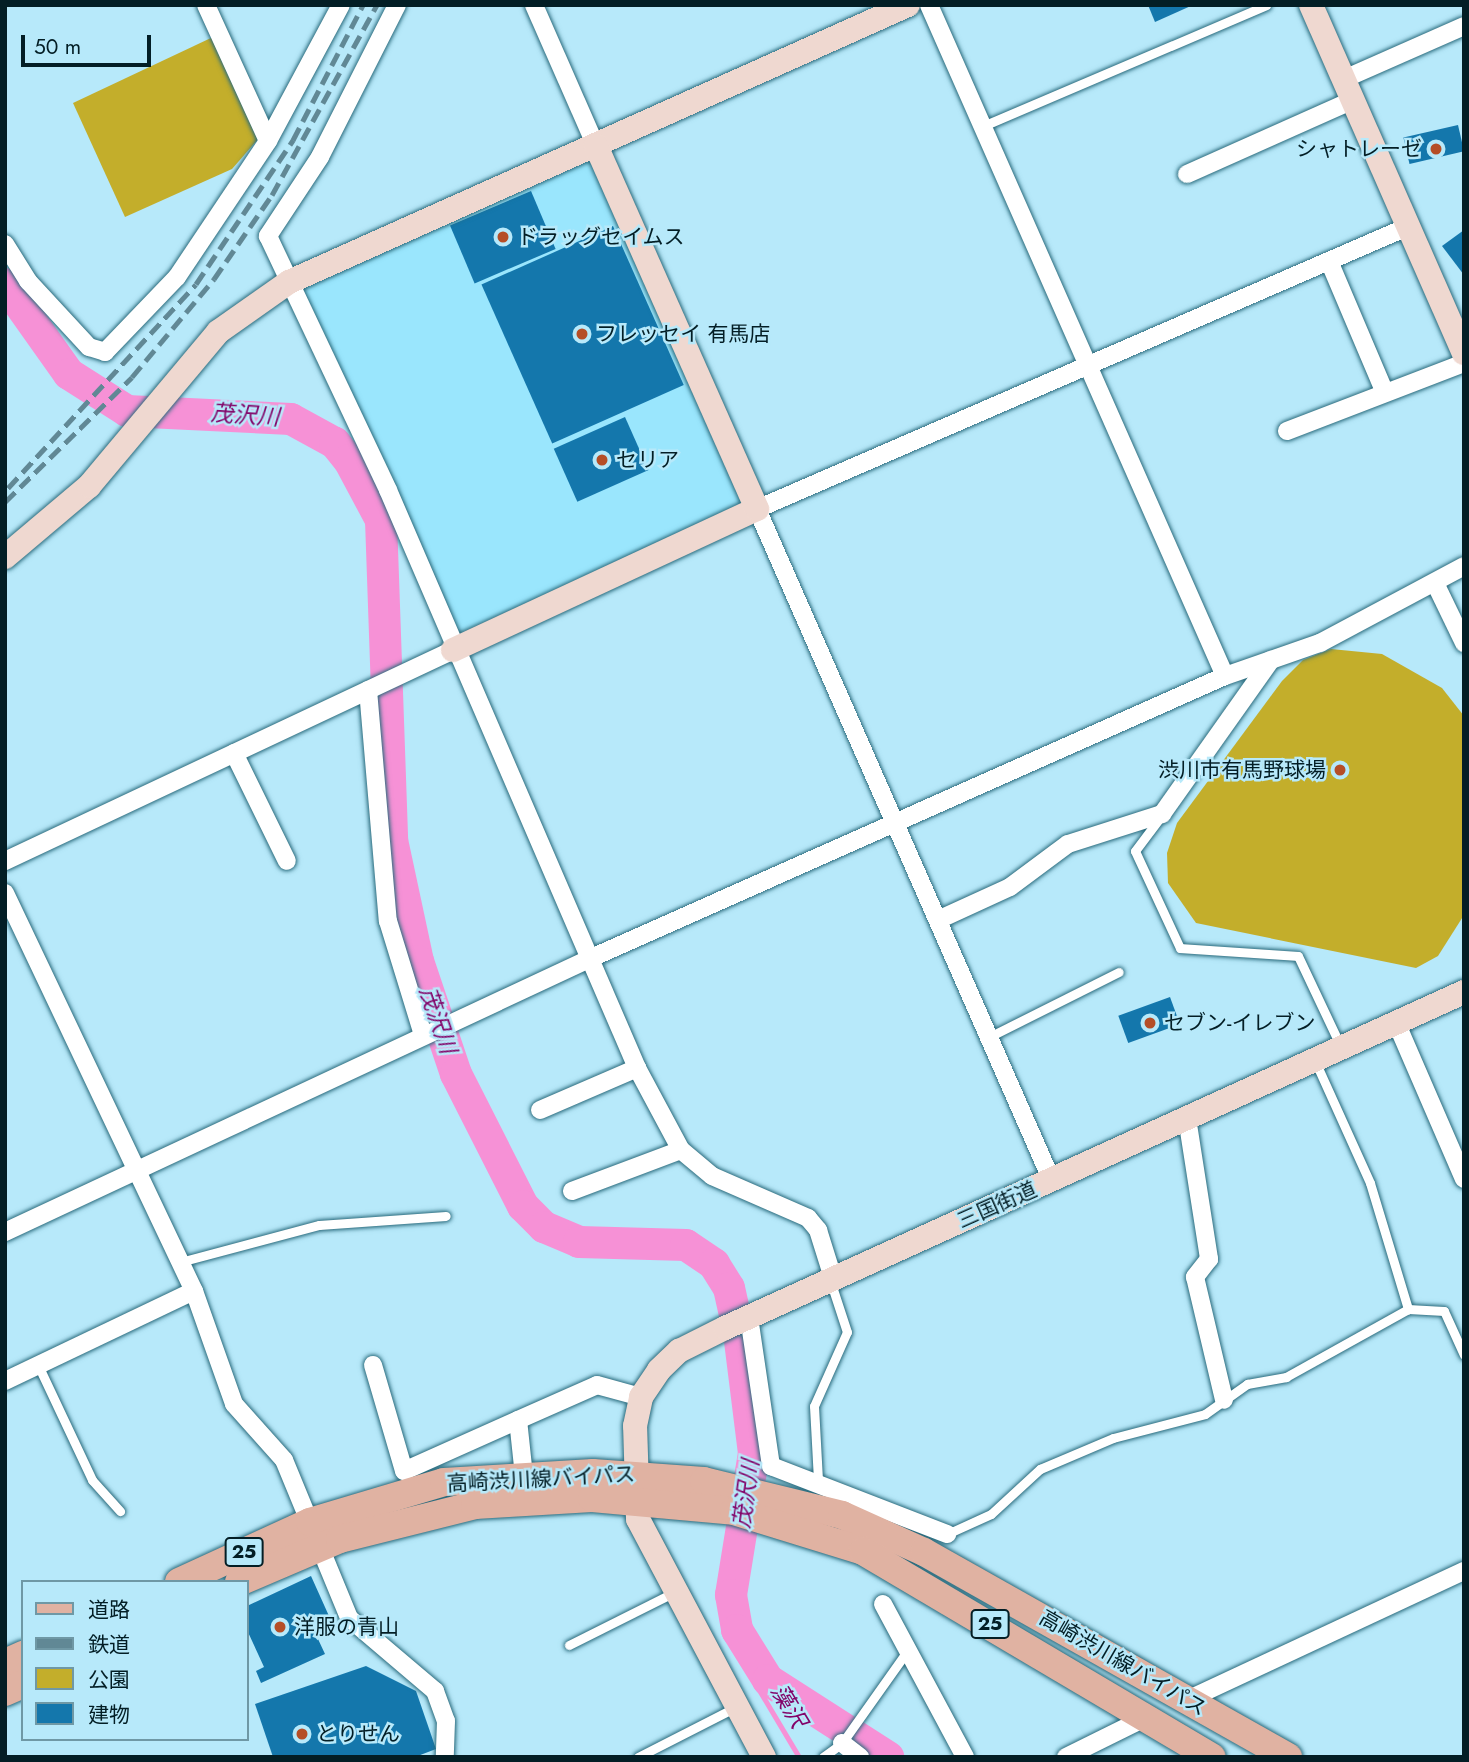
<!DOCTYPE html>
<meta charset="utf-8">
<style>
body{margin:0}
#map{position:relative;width:1469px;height:1762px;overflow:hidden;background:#b7e9fa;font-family:Jost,"Noto Sans JP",sans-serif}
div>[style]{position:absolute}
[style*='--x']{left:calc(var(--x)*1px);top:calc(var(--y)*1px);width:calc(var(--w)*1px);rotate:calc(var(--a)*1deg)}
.built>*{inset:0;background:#9ae6fd;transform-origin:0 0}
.green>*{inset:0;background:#c3ae2b}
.stream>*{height:5px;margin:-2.5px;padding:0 2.5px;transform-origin:2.5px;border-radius:2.5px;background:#f691d6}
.river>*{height:32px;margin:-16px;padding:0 16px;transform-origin:16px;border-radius:16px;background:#f691d6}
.building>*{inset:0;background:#1477ac;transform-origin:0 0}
.roads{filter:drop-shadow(0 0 2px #296a7c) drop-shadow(0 0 2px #296a7c)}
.lane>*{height:9px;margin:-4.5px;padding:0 4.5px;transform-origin:4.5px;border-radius:4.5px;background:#fff}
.street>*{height:18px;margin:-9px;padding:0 9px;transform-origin:9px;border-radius:9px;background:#fff}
.secondary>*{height:24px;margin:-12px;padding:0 12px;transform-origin:12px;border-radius:12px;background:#efd8d0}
.primary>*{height:28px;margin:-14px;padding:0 14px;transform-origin:14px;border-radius:14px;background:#e0b2a2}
.rail>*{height:5px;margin-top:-2.5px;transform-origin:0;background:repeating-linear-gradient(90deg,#618895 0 14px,transparent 0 21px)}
.dots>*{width:19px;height:19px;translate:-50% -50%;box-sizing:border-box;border:4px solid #b7e9fa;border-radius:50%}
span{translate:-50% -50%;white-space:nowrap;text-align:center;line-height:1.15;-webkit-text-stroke:5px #b7e9fa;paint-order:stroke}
.shield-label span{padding:2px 5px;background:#b7e9fa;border:2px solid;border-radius:5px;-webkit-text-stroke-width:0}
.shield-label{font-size:19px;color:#031e25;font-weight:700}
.poi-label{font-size:21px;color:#031e25}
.right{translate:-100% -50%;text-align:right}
.left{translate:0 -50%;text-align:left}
.street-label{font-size:21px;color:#031e25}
.water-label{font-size:23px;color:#830469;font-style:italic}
.frame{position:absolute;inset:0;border:7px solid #031e25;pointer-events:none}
.legend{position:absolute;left:21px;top:1580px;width:228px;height:161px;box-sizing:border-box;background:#b7e9fa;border:2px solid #6f98a5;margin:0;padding:9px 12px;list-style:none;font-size:21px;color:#031e25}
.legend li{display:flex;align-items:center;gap:14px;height:35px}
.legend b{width:35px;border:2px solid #6f98a5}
.scale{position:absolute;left:21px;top:35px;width:130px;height:32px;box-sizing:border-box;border:4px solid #031e25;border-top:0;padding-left:9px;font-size:21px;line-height:24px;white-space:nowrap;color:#031e25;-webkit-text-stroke:5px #b7e9fa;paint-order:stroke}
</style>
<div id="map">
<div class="built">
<div style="left:596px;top:158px;width:378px;height:324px;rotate:66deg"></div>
</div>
<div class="green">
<div style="clip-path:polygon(213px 37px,259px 138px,232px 169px,125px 217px,73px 103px)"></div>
<div style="clip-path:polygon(1331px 649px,1382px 654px,1442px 688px,1464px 716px,1464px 915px,1438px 956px,1416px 968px,1196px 923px,1168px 883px,1167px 853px,1177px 823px,1282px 681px,1303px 660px)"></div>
</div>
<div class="stream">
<div style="--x:759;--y:1671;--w:14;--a:102"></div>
<div style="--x:756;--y:1685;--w:84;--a:59.2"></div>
</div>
<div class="river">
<div style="--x:5;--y:284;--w:110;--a:54.6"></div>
<div style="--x:69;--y:374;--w:69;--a:32.5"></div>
<div style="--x:127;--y:411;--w:164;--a:2.8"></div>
<div style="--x:291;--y:419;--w:50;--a:28.6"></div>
<div style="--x:335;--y:443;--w:22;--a:51"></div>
<div style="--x:349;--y:460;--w:68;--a:61.9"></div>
<div style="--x:381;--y:520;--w:320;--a:88"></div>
<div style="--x:392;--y:840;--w:124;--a:77.9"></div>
<div style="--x:418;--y:961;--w:119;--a:71.4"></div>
<div style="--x:456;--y:1074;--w:148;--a:63.1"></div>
<div style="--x:523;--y:1206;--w:30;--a:45"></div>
<div style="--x:544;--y:1227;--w:38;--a:23"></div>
<div style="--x:579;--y:1242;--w:107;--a:1.6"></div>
<div style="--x:686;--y:1245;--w:34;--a:34"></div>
<div style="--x:714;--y:1264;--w:28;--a:58"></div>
<div style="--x:729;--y:1288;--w:46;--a:77.5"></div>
<div style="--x:739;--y:1333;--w:121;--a:82.9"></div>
<div style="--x:754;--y:1453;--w:144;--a:99.2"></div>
<div style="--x:731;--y:1595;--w:36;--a:80"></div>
<div style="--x:737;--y:1630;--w:59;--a:58.2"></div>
<div style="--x:768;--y:1680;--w:143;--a:32.7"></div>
</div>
<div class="building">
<div style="clip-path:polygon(1148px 5px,1193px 5px,1155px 22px)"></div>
<div style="left:1458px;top:125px;width:27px;height:56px;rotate:77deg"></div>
<div style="left:531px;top:191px;width:63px;height:88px;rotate:67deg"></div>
<div style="left:613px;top:226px;width:174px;height:144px;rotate:66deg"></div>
<div style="clip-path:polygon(1464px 230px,1464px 275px,1442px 246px)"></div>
<div style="left:625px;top:417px;width:58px;height:78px;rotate:66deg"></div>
<div style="left:1170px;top:997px;width:29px;height:55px;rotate:70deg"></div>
<div style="clip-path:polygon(311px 1576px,329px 1616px,311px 1624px,325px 1654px,261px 1683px,256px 1671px,264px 1667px,247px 1630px,247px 1606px)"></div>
<div style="clip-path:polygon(366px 1666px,416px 1691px,436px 1749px,415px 1757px,273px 1757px,255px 1704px)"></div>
</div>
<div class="roads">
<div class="lane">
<div style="--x:983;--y:126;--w:308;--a:-23.1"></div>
<div style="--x:1159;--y:819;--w:40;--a:127"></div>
<div style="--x:1135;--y:851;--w:107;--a:65.1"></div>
<div style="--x:1180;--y:948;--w:118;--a:3.9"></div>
<div style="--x:1298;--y:956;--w:101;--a:64.7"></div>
<div style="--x:989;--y:1037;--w:145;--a:-26.6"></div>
<div style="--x:1315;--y:1061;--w:134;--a:65.7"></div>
<div style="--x:1370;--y:1183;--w:132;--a:73.2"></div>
<div style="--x:1408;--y:1309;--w:36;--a:3"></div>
<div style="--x:1444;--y:1311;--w:48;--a:65.6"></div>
<div style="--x:180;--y:1262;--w:144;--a:-14.9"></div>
<div style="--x:319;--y:1225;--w:127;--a:-4.1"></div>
<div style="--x:38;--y:1365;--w:127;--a:64.8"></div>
<div style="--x:92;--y:1480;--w:42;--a:47.9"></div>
<div style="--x:818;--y:1480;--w:74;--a:-93.1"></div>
<div style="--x:814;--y:1406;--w:81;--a:-66"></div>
<div style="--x:847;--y:1332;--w:52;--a:-108.1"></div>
<div style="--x:947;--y:1534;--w:48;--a:-24.4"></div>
<div style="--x:991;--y:1514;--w:67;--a:-42.6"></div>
<div style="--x:1040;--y:1469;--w:79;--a:-23"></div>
<div style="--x:1113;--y:1438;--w:95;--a:-14.6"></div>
<div style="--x:1205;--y:1414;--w:52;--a:-35.5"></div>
<div style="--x:1247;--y:1384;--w:40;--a:-10"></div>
<div style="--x:1286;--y:1377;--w:140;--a:-29.1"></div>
<div style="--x:569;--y:1645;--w:116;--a:-26.6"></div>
<div style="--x:638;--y:1757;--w:110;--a:-27"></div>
<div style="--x:823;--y:1757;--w:24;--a:-36"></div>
<div style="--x:842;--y:1743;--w:109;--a:-54.7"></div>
</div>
<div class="street">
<div style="--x:206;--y:5;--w:149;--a:65.5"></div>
<div style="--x:268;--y:141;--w:154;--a:-61.8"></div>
<div style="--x:397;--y:5;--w:170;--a:116.9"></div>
<div style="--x:320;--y:157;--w:95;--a:123.4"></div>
<div style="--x:268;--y:236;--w:281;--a:64.7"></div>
<div style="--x:388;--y:490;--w:629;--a:66.69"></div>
<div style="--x:637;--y:1068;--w:93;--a:61.8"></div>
<div style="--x:681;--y:1150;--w:40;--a:40"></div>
<div style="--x:712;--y:1176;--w:105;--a:23.6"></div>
<div style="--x:808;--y:1218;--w:16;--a:50"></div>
<div style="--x:818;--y:1230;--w:50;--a:72.6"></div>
<div style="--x:534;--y:5;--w:154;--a:66.3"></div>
<div style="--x:929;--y:5;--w:733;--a:66.2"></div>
<div style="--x:1344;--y:79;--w:131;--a:-23.8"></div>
<div style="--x:1187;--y:174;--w:182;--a:-24"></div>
<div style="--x:5;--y:244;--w:44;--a:58.1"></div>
<div style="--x:28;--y:281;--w:90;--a:47.3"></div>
<div style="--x:89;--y:347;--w:17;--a:17"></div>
<div style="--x:105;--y:352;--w:104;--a:-46.2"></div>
<div style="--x:177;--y:277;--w:164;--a:-56.2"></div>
<div style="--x:1329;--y:261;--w:143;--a:67"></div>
<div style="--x:1287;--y:431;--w:190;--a:-21"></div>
<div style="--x:1435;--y:583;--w:67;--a:64.2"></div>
<div style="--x:368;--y:690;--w:232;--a:85.1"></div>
<div style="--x:388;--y:921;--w:119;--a:72.9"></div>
<div style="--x:234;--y:753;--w:120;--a:63.9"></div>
<div style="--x:5;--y:861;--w:495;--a:-25.2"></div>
<div style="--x:5;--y:893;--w:441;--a:64.6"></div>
<div style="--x:194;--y:1291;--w:120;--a:70.5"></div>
<div style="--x:234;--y:1404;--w:75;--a:48.2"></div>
<div style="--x:284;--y:1460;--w:171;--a:67.6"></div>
<div style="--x:349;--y:1618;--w:113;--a:40.3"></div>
<div style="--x:435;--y:1691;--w:32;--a:70"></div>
<div style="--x:446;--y:1721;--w:36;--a:92"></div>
<div style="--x:938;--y:920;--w:79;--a:-24.6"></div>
<div style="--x:1010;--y:887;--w:72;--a:-36.6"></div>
<div style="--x:1068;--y:844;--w:99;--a:-17.7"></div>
<div style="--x:1162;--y:814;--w:189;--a:-54.7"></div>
<div style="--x:1396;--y:1022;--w:171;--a:66.6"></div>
<div style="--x:540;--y:1110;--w:106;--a:-23.4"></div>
<div style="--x:1187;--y:1118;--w:143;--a:81.1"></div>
<div style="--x:1209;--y:1259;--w:23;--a:128"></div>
<div style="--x:1195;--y:1277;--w:126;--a:76.7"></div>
<div style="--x:1052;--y:1181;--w:734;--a:-113.7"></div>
<div style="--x:757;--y:509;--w:709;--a:-23.45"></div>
<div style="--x:572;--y:1191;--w:116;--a:-20.6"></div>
<div style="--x:5;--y:1232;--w:645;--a:-25.05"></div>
<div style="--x:589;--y:959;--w:696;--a:-23.99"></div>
<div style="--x:1225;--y:676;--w:101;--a:-19.2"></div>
<div style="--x:1320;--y:643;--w:163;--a:-28.1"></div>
<div style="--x:749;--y:1317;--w:151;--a:81.6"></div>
<div style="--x:771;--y:1466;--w:189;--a:21.1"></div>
<div style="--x:373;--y:1365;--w:110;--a:73.7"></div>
<div style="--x:404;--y:1471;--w:125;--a:-24.1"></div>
<div style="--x:5;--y:1381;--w:209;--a:-25.5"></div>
<div style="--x:524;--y:1476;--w:56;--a:-96.1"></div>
<div style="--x:518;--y:1420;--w:86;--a:-23.9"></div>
<div style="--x:597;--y:1385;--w:46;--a:15.3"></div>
<div style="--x:883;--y:1604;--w:174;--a:61.8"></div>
<div style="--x:1187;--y:1700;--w:306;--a:-25"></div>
<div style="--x:842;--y:1743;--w:23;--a:38"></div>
<div style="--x:1066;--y:1757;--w:88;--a:-26.3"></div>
</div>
<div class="secondary">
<div style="--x:1311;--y:5;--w:380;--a:66.3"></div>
<div style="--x:5;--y:557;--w:110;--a:-40.2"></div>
<div style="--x:89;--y:486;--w:201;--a:-50"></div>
<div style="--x:218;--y:332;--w:87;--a:-35.2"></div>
<div style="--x:289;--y:282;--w:678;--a:-24.11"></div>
<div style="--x:453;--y:650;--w:335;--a:-24.9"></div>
<div style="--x:757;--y:509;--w:397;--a:-113.9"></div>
<div style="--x:764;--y:1757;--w:269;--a:-117.9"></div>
<div style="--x:638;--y:1519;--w:93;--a:-91.8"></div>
<div style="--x:635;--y:1426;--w:30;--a:-78"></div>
<div style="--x:641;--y:1397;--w:32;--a:-56"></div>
<div style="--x:659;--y:1370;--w:28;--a:-44"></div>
<div style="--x:679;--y:1351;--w:51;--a:-26.6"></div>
<div style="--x:725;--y:1328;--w:812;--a:-24.45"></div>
</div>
<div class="primary">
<div style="--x:179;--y:1582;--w:144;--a:-24.6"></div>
<div style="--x:310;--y:1522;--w:140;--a:-16.6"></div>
<div style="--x:444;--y:1482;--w:149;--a:-3.5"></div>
<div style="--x:593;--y:1473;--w:111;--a:4.1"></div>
<div style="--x:704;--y:1481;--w:142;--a:13.8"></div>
<div style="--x:842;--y:1515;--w:90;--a:24.3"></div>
<div style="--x:924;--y:1552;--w:418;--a:29.4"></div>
<div style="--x:239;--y:1582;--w:110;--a:-23.1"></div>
<div style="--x:340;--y:1539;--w:139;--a:-14.1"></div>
<div style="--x:475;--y:1505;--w:117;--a:-3.4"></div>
<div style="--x:592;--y:1498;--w:143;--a:5.2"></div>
<div style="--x:734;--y:1511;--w:135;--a:17.2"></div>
<div style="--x:863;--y:1551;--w:405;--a:30.6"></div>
<div style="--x:5;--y:1663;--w:20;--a:-24"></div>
<div style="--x:5;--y:1692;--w:20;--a:-24"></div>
</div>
</div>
<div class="rail">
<div style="--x:8;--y:488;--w:277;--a:-47.3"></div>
<div style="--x:196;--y:284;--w:174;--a:-56"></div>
<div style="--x:293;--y:140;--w:152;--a:-62.6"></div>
<div style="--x:5;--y:502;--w:178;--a:-44.5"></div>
<div style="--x:132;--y:377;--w:128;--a:-50.1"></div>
<div style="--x:214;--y:279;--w:102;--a:-55.4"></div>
<div style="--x:272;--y:195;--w:217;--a:-61.1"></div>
</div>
<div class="dots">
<div style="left:1436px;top:149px;background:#b54e27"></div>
<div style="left:503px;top:237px;background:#b54e27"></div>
<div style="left:582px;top:334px;background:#b54e27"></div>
<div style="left:602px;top:460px;background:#b54e27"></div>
<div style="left:1340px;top:770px;background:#b54e27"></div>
<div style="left:1150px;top:1023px;background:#b54e27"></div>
<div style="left:280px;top:1627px;background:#b54e27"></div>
<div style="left:302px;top:1734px;background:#b54e27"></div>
</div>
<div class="shield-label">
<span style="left:244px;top:1552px">25</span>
<span style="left:990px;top:1624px">25</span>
</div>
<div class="poi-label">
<span class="right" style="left:1422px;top:149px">シャトレーゼ</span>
<span class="left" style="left:517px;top:237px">ドラッグセイムス</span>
<span class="left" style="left:596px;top:334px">フレッセイ 有馬店</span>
<span class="left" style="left:616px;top:460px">セリア</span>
<span class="right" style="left:1326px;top:770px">渋川市有馬野球場</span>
<span class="left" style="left:1164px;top:1023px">セブン-イレブン</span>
<span class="left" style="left:294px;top:1627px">洋服の青山</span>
<span class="left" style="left:316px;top:1734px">とりせん</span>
</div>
<div class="street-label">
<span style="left:997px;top:1205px;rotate:-24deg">三国街道</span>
<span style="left:541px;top:1479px;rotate:-3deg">高崎渋川線バイパス</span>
<span style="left:1123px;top:1663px;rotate:30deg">高崎渋川線バイパス</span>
</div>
<div class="water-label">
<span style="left:245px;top:415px;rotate:4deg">茂沢川</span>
<span style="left:438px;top:1020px;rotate:71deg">茂沢川</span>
<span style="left:746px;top:1494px;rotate:-82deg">茂沢川</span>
<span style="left:789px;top:1706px;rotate:59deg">藻沢</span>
</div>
<div class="frame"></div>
<ul class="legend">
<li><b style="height:9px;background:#e0b2a2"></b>道路</li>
<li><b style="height:9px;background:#618895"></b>鉄道</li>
<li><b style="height:19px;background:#c3ae2b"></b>公園</li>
<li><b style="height:19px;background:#1477ac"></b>建物</li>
</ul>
<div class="scale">50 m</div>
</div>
